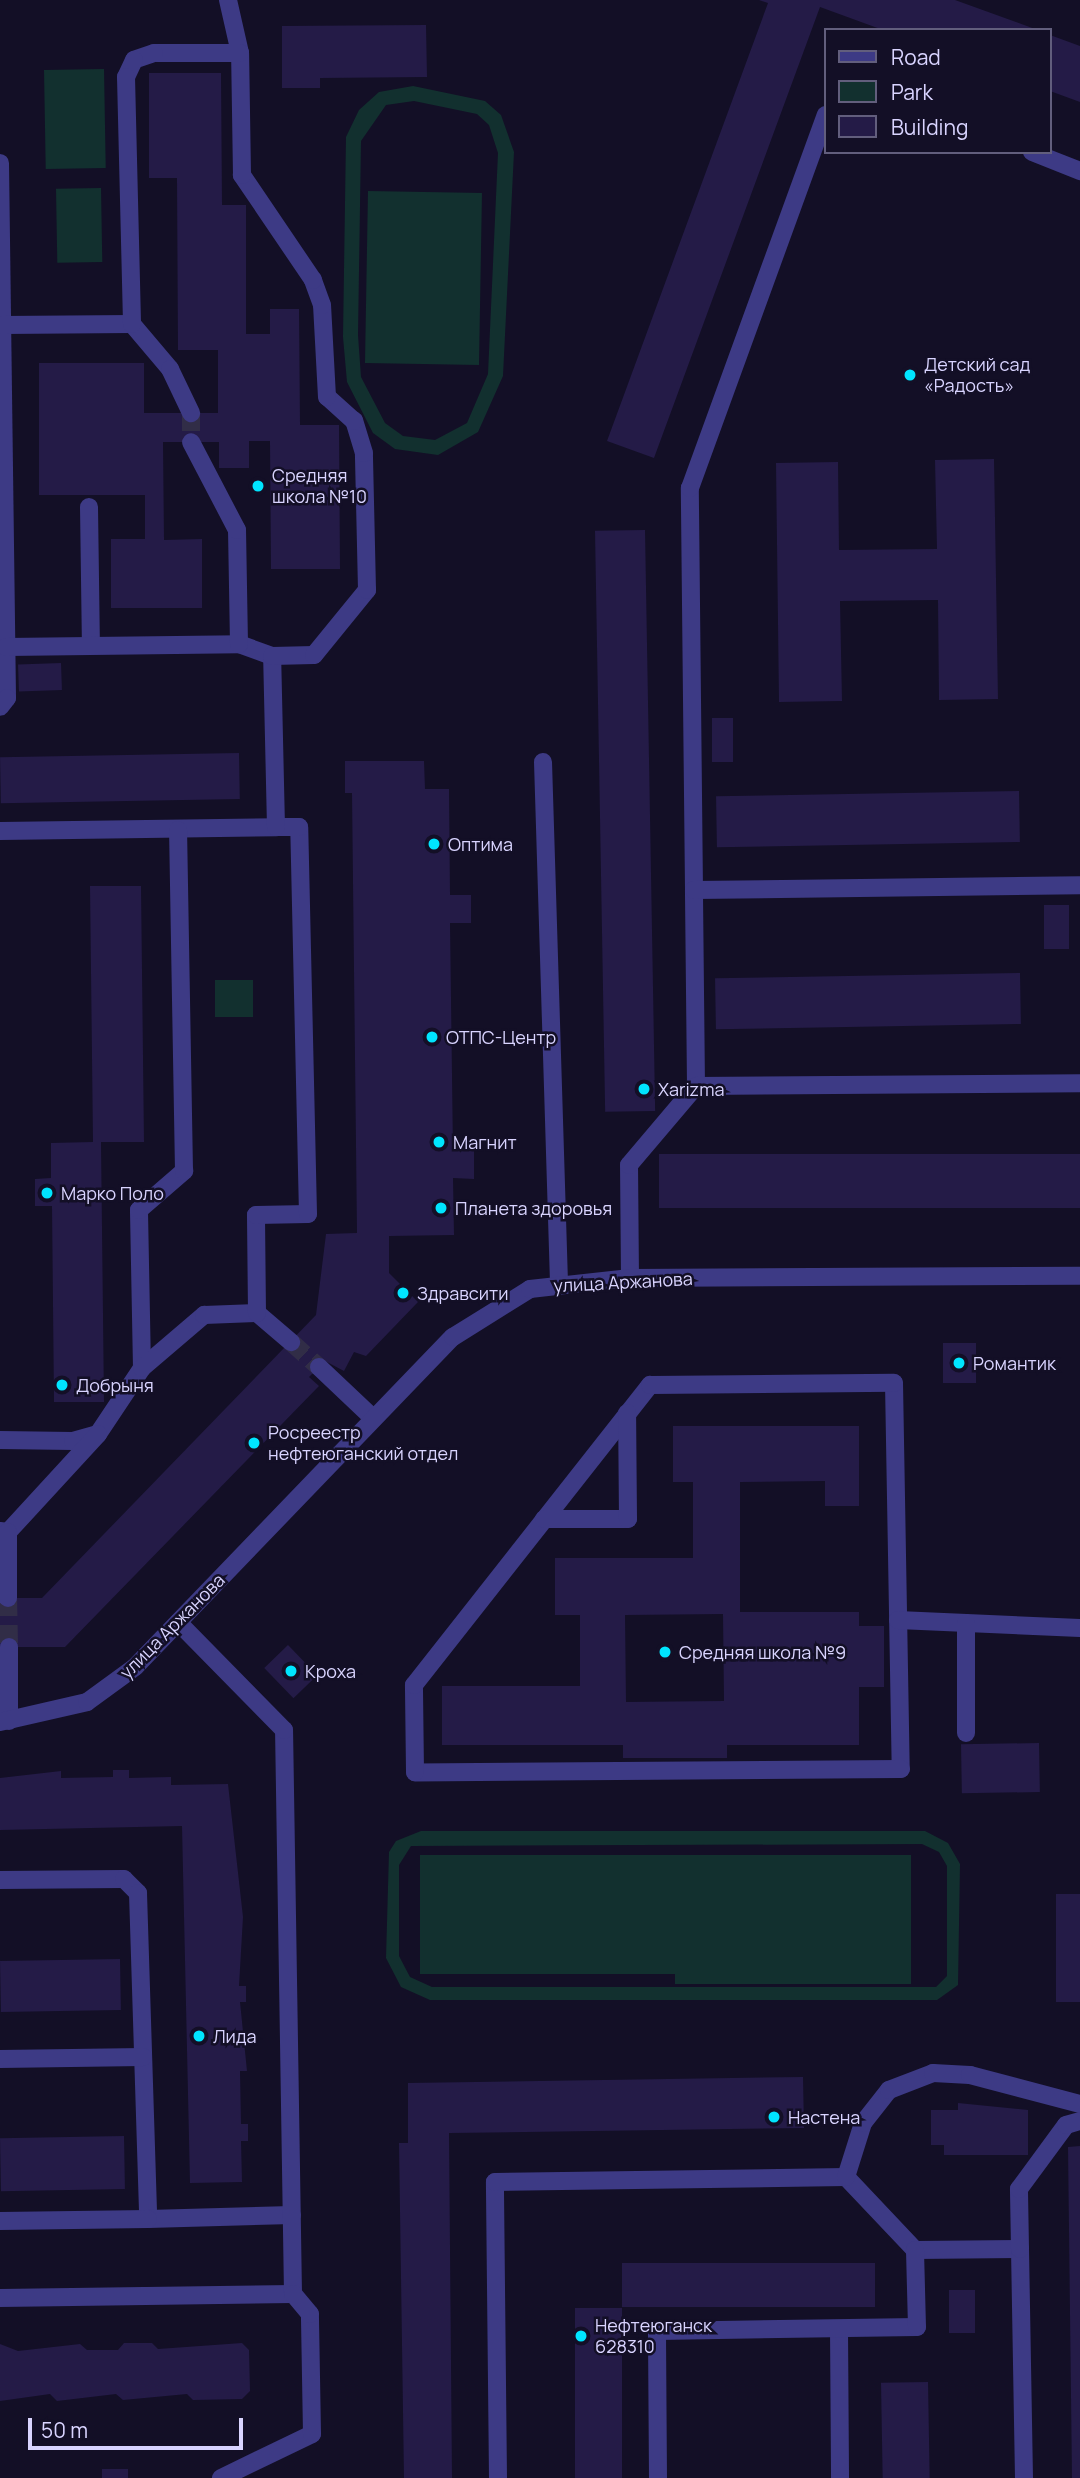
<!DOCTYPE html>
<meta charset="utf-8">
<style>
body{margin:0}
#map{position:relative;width:1080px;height:2478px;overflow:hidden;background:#130f26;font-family:Manrope,sans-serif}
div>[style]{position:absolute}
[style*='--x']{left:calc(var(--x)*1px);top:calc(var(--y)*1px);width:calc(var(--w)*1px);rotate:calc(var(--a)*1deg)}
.green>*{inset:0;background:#12302f;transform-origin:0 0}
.building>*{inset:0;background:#241b47;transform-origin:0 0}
.minor-tunnel>*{height:18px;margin-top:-9px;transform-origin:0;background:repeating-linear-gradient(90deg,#312d47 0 18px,transparent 0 27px)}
.minor>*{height:18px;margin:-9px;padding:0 9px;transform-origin:9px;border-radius:9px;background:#3d3a85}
.dots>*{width:19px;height:19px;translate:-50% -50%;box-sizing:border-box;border:4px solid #130f26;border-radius:50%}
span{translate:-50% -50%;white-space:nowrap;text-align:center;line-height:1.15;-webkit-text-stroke:5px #130f26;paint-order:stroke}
.poi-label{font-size:18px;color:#d9d4ff}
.left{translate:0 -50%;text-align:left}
.street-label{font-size:18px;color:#d9d4ff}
.legend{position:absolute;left:824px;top:28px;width:228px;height:126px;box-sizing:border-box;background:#130f26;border:2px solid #625e7d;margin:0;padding:9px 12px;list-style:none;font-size:21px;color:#d9d4ff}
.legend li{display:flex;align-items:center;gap:14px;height:35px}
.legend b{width:35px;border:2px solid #625e7d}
.scale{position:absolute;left:28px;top:2418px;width:215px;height:32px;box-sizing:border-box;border:4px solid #d9d4ff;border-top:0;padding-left:9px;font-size:21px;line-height:24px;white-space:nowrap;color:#d9d4ff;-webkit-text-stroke:5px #130f26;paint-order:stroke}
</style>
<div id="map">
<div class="green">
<div style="left:104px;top:69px;width:99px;height:60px;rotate:89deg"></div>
<div style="clip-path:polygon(evenodd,413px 86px,485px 101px,501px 115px,514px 152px,503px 376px,478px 432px,438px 455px,395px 449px,373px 433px,347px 382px,343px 337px,346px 137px,359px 110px,379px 92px,413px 86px,414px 101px,477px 114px,489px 125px,498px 153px,488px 374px,467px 423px,435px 440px,403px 436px,385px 423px,361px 377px,358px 335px,361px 141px,386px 105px,414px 101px)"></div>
<div style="left:101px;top:188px;width:74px;height:45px;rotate:89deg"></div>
<div style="left:368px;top:191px;width:114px;height:172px;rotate:1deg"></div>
<div style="left:215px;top:980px;width:38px;height:37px"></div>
<div style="clip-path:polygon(evenodd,421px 1831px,925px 1831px,948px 1843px,960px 1864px,958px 1985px,937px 2000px,430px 2000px,401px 1987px,386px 1958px,389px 1852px,396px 1841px,421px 1831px,922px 1844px,939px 1852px,947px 1866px,947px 1976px,936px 1987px,432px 1987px,410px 1977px,399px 1956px,399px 1865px,411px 1846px,922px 1844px)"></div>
<div style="clip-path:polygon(420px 1855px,911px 1855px,911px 1984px,675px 1984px,675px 1974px,420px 1974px)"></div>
</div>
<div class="building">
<div style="clip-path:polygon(759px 0,955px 0,1035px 29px,883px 30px,820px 7px,654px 458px,607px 441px,768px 3px)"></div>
<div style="clip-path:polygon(426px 25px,427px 77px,320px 78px,320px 88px,282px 88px,282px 26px)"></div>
<div style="clip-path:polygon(1050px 35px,1080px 46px,1080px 102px,1050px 91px)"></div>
<div style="clip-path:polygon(149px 73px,221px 73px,222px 205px,246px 205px,246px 334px,270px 334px,270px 309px,299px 309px,300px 425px,339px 425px,340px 569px,271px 569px,270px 441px,249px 441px,249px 468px,219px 468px,219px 442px,163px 442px,164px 540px,202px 539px,202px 608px,111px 608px,111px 539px,145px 539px,145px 495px,39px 495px,39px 363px,144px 363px,144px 413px,218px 413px,218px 350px,178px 350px,177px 178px,149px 178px)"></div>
<div style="clip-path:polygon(994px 459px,998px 699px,939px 700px,938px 600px,840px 601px,842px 701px,779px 702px,776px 463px,838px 462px,839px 550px,937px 549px,935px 460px)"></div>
<div style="left:645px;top:530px;width:581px;height:50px;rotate:89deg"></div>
<div style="left:61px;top:663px;width:27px;height:43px;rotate:88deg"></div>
<div style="left:712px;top:718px;width:21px;height:44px"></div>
<div style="left:239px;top:753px;width:46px;height:239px;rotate:89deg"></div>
<div style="clip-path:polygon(345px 761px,424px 761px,425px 789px,449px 789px,450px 895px,471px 895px,471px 923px,450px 923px,453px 1151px,474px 1151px,474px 1179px,453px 1178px,454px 1235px,389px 1236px,389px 1273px,418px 1302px,366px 1356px,354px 1352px,344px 1371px,325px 1361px,309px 1377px,319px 1386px,65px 1647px,0 1647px,0 1598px,42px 1598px,316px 1315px,326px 1234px,357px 1233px,352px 793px,345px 793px)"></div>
<div style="left:1019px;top:791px;width:51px;height:303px;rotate:89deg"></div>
<div style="clip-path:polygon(90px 886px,141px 886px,144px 1142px,101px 1142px,104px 1402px,54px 1402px,52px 1206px,35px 1206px,35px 1179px,51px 1178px,51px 1143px,93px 1142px)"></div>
<div style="left:1044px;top:905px;width:25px;height:44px"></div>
<div style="left:1020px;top:973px;width:51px;height:305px;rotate:89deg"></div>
<div style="left:1080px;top:1154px;width:54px;height:421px;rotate:90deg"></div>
<div style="left:976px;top:1343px;width:40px;height:33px;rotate:90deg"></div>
<div style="clip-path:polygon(evenodd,673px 1426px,859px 1426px,859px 1506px,825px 1506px,825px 1481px,740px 1482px,740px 1612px,859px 1612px,859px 1626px,884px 1626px,884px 1687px,859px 1687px,859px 1745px,727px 1745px,727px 1758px,623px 1758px,623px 1745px,442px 1745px,442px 1686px,580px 1686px,580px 1615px,555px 1615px,555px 1558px,693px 1558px,693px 1482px,673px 1482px,673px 1426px,723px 1614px,724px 1701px,626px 1702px,625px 1615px,723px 1614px)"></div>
<div style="left:288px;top:1645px;width:42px;height:33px;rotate:46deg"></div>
<div style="left:1039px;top:1743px;width:49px;height:78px;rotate:89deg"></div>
<div style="clip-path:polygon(113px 1770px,129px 1770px,129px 1778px,171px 1777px,171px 1785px,228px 1784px,243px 1917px,239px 1986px,246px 1986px,246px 2002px,240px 2002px,247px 2071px,240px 2071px,241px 2124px,248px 2124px,248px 2141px,241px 2141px,242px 2182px,190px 2183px,182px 1826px,0 1830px,0 1778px,61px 1771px,61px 1778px,113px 1777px)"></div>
<div style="left:1056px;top:1894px;width:24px;height:108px"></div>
<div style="left:120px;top:1959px;width:51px;height:120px;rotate:89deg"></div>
<div style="clip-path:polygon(803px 2077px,804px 2128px,449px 2133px,452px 2478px,404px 2478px,399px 2143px,408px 2143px,408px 2083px)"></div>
<div style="clip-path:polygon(958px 2103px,1028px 2110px,1028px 2155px,944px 2155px,944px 2145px,931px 2145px,931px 2110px,958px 2110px)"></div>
<div style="left:124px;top:2136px;width:53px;height:124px;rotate:89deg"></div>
<div style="clip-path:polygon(1080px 2146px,1080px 2478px,1072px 2478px,1068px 2147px)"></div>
<div style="left:875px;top:2263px;width:44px;height:253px;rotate:90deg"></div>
<div style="left:949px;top:2290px;width:26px;height:43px"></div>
<div style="left:575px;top:2308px;width:47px;height:170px"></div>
<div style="clip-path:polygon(124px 2343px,152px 2343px,158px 2349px,242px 2343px,249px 2350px,250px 2391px,242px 2399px,193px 2400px,187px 2394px,123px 2400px,116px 2394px,57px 2401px,50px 2394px,0 2401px,0 2344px,18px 2351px,80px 2344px,87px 2350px,118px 2350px)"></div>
<div style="left:928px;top:2382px;width:96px;height:47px;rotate:89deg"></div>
<div style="left:102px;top:2469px;width:26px;height:9px"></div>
</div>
<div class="minor-tunnel">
<div style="--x:191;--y:413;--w:29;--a:90"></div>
<div style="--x:291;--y:1342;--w:38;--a:42"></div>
<div style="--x:8;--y:1598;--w:49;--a:88.8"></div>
</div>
<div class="minor">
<div style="--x:228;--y:0;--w:54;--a:77.2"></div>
<div style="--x:1032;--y:152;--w:52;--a:21.6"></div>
<div style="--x:0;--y:163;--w:535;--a:89.25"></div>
<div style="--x:7;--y:698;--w:11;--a:128"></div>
<div style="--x:2;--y:325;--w:130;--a:-0.4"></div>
<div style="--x:132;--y:324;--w:59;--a:49.8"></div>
<div style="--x:170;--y:369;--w:49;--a:64.5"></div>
<div style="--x:89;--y:507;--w:138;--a:89.2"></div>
<div style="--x:239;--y:644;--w:35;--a:20"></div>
<div style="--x:6;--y:647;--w:233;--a:-0.7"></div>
<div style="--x:239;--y:644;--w:114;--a:-91"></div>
<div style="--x:237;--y:530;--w:99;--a:-117.6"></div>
<div style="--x:543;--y:762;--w:521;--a:88.24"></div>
<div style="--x:0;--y:831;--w:276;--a:-0.8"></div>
<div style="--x:694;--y:890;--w:402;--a:-90.6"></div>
<div style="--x:690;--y:488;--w:397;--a:-70"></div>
<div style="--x:696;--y:1086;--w:196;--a:-90.6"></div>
<div style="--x:694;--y:890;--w:386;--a:-0.7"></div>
<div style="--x:630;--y:1278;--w:113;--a:-90.5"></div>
<div style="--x:629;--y:1165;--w:104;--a:-49.7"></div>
<div style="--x:696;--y:1086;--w:384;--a:-0.4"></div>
<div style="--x:257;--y:1313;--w:45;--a:40.5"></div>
<div style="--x:319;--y:1367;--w:74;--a:43.4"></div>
<div style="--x:142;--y:1368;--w:158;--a:-91.1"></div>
<div style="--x:139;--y:1210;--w:60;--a:-40.9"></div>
<div style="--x:184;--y:1171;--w:341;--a:-91"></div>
<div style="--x:894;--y:1383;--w:386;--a:89"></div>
<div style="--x:901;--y:1769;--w:486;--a:179.6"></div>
<div style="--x:415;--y:1772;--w:87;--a:-90.7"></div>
<div style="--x:414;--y:1685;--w:382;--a:-51.8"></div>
<div style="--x:650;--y:1385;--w:244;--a:-0.5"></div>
<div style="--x:0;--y:1440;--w:73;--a:0.8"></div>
<div style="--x:73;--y:1441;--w:26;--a:-16"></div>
<div style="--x:98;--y:1434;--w:79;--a:-56.3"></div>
<div style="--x:142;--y:1368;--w:82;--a:-40.5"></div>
<div style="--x:204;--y:1315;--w:53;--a:-2.2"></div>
<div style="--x:257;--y:1313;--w:98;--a:-90.6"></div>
<div style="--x:256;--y:1215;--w:52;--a:-1.1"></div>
<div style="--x:308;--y:1214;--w:387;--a:-91.3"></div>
<div style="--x:299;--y:827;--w:23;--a:180"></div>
<div style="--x:276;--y:827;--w:171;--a:-91.3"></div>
<div style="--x:272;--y:656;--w:42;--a:-1.4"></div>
<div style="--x:314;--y:655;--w:84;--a:-50.8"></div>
<div style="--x:367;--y:590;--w:137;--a:-91.3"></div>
<div style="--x:364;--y:453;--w:34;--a:-107"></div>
<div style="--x:354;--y:421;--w:36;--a:-138"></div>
<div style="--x:327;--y:397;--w:92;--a:-93.1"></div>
<div style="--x:322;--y:305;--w:27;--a:-110"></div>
<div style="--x:313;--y:280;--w:127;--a:-124.1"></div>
<div style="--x:242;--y:175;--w:122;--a:-90.9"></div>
<div style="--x:240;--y:53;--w:86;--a:180"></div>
<div style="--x:154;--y:53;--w:21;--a:161"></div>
<div style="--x:134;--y:60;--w:19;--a:115"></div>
<div style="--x:126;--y:77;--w:247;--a:88.6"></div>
<div style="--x:544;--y:1519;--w:84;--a:0"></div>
<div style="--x:628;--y:1519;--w:106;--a:-90.5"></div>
<div style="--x:0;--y:1531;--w:8;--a:7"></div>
<div style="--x:8;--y:1532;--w:133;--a:-47.4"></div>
<div style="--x:8;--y:1532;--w:66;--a:90"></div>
<div style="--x:898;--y:1620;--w:182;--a:2.5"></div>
<div style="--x:9;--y:1647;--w:74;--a:90"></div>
<div style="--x:0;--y:1722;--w:89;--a:-12.9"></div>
<div style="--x:87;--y:1702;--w:59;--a:-36.1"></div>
<div style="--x:135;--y:1667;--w:458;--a:-46.1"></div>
<div style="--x:453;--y:1337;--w:91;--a:-31.9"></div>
<div style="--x:530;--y:1289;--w:101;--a:-6.3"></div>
<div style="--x:630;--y:1278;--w:450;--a:-0.3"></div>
<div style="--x:966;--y:1733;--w:110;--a:-90"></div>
<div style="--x:0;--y:1880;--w:124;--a:-0.5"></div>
<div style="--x:124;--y:1879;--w:20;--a:45"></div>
<div style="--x:138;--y:1893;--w:326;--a:88.2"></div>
<div style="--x:148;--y:2219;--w:144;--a:-1.6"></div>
<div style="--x:0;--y:2059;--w:143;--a:-0.8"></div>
<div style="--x:846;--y:2177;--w:100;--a:46.6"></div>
<div style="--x:915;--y:2250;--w:105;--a:-0.5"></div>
<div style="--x:1020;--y:2249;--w:229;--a:89"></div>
<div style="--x:0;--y:2221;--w:148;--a:-0.8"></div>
<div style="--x:1020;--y:2249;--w:60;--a:-91"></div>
<div style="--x:1019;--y:2189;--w:79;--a:-53.7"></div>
<div style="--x:1066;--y:2125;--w:15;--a:-16"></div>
<div style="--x:0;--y:2298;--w:293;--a:-0.8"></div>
<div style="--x:293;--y:2294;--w:564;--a:-90.91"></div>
<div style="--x:284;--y:1730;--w:151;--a:-134.5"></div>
<div style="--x:839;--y:2329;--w:149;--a:89.6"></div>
<div style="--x:221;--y:2478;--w:101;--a:-25.8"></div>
<div style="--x:312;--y:2434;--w:120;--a:-91"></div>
<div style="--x:310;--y:2314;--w:26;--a:-130"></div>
<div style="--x:498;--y:2478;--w:296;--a:-90.6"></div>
<div style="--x:495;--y:2182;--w:351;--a:-0.8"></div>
<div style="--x:846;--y:2177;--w:57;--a:-72.5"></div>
<div style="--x:863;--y:2123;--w:42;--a:-51.8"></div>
<div style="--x:889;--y:2090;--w:47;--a:-21.1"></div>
<div style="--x:933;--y:2073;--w:37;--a:3"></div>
<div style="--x:970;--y:2075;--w:114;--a:14.8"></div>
<div style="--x:658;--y:2478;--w:147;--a:-90.4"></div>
<div style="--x:657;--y:2331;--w:260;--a:-0.9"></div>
<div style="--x:917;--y:2327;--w:77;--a:-91.5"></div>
</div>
<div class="dots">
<div style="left:910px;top:375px;background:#00e5ff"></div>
<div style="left:258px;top:486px;background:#00e5ff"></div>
<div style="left:434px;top:844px;background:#00e5ff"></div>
<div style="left:432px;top:1037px;background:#00e5ff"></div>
<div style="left:644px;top:1089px;background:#00e5ff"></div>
<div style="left:439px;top:1142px;background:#00e5ff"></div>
<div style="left:47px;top:1193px;background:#00e5ff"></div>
<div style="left:441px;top:1208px;background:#00e5ff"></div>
<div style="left:403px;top:1293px;background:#00e5ff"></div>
<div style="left:959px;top:1363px;background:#00e5ff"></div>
<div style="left:62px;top:1385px;background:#00e5ff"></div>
<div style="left:254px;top:1443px;background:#00e5ff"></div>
<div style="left:665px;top:1652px;background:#00e5ff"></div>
<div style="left:291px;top:1671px;background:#00e5ff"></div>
<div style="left:199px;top:2036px;background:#00e5ff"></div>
<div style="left:774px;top:2117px;background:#00e5ff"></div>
<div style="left:581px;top:2336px;background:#00e5ff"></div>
</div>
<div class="poi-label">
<span class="left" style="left:924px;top:375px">Детский сад<br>«Радость»</span>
<span class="left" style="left:272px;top:486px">Средняя<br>школа №10</span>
<span class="left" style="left:448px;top:844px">Оптима</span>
<span class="left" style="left:446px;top:1037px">ОТПС-Центр</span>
<span class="left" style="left:658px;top:1089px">Xarizma</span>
<span class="left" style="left:453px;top:1142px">Магнит</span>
<span class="left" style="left:61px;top:1193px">Марко Поло</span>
<span class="left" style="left:455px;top:1208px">Планета здоровья</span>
<span class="left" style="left:417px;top:1293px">Здравсити</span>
<span class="left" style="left:973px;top:1363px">Романтик</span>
<span class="left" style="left:76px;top:1385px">Добрыня</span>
<span class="left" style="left:268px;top:1443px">Росреестр<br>нефтеюганский отдел</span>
<span class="left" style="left:679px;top:1652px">Средняя школа №9</span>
<span class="left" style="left:305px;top:1671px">Кроха</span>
<span class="left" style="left:213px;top:2036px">Лида</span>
<span class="left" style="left:788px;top:2117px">Настена</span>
<span class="left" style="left:595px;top:2336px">Нефтеюганск<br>628310</span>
</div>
<div class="street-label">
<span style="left:623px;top:1282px;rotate:-3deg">улица Аржанова</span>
<span style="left:172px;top:1626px;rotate:-45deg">улица Аржанова</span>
</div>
<ul class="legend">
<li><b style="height:9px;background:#3d3a85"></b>Road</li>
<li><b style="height:19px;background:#12302f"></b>Park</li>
<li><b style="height:19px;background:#241b47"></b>Building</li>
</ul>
<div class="scale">50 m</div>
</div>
